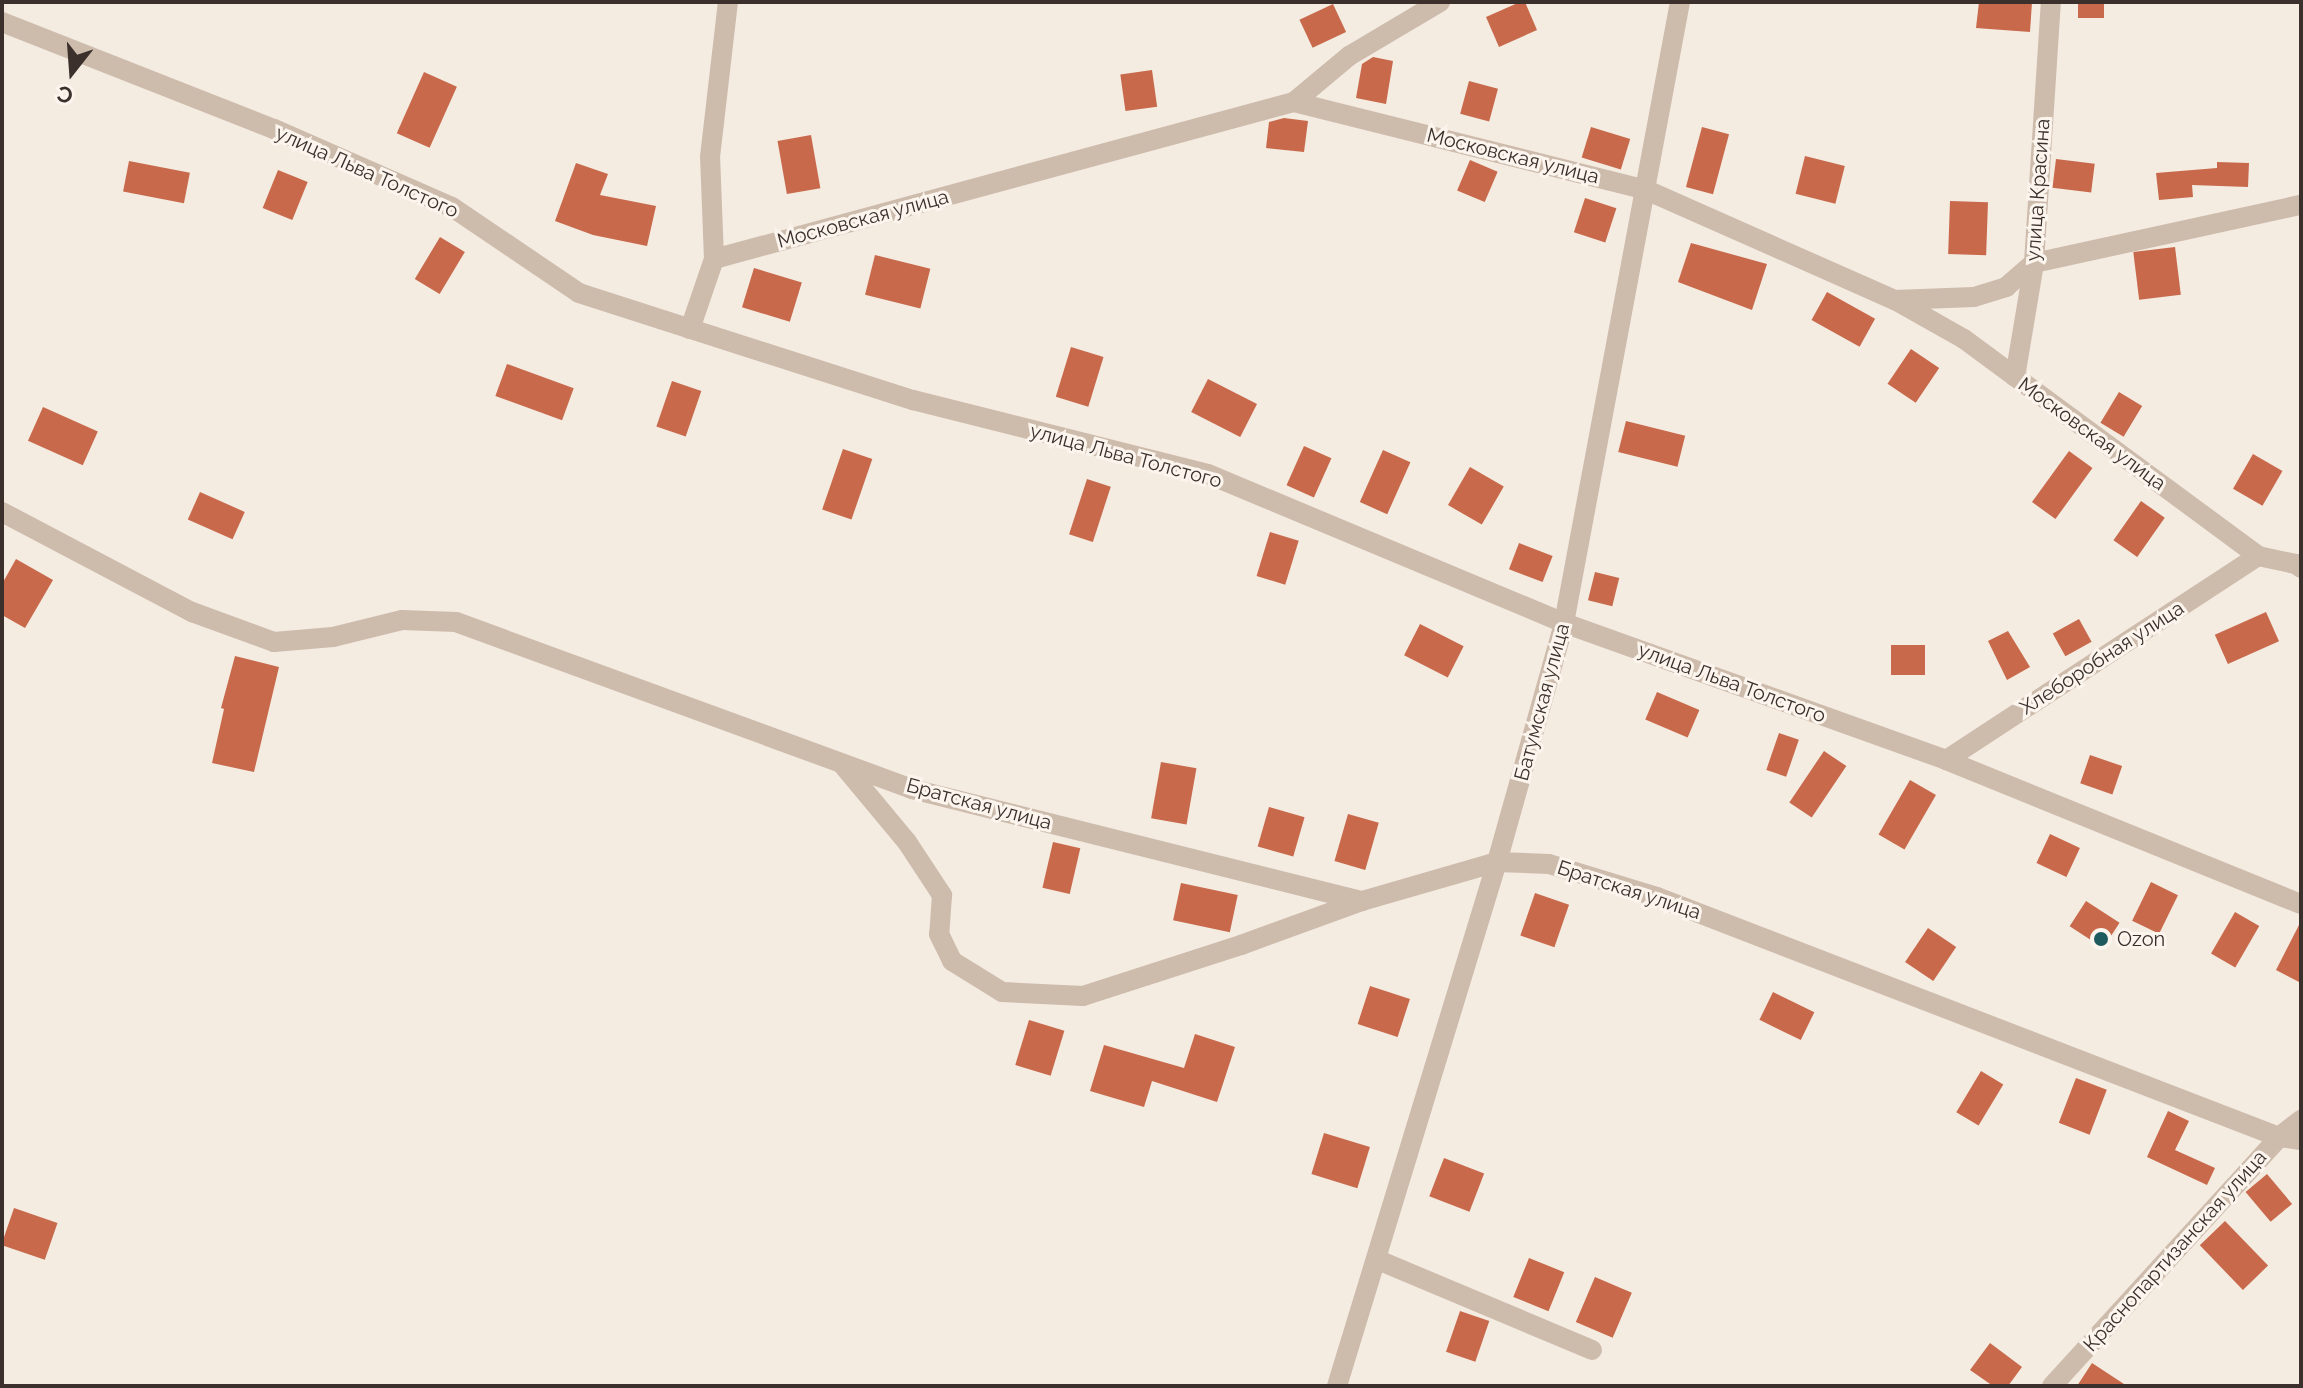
<!DOCTYPE html>
<meta charset="utf-8">
<style>
body{margin:0}
#map{position:relative;width:2303px;height:1388px;overflow:hidden;background:#f4ebe1;font-family:Raleway,sans-serif}
div>[style]{position:absolute}
[style*='--x']{left:calc(var(--x)*1px);top:calc(var(--y)*1px);width:calc(var(--w)*1px);rotate:calc(var(--a)*1deg)}
.building>*{inset:0;background:#c8694b;transform-origin:0 0}
.minor>*{height:20px;margin:-10px;padding:0 10px;transform-origin:10px;border-radius:10px;background:#cdbbac}
.dots>*{width:22px;height:22px;translate:-50% -50%;box-sizing:border-box;border:4px solid #fbf5ee;border-radius:50%}
span{translate:-50% -50%;white-space:nowrap;text-align:center;line-height:1.15;-webkit-text-stroke:6px #fbf5ee;paint-order:stroke}
.street-label{font-size:20px;color:#3b302b}
.poi-label{font-size:20px;color:#3b302b}
.left{translate:0 -50%;text-align:left}
.frame{position:absolute;inset:0;border:4px solid #3b302b;pointer-events:none}
.north{position:absolute;left:32px;top:32px;width:80px;height:80px;-webkit-text-stroke:6px #fbf5ee;paint-order:stroke;rotate:197deg;font-size:22px;font-weight:700;line-height:32px;text-align:center;color:#3b302b}
.north::after{content:'';display:block;margin:auto;width:28px;height:36px;background:#3b302b;clip-path:polygon(50% 0,100% 100%,50% 72%,0 100%)}
</style>
<div id="map">
<div class="building">
<div style="clip-path:polygon(1520px 2px,1525px 2px,1537px 30px,1499px 47px,1486px 17px)"></div>
<div style="clip-path:polygon(1979px 2px,2032px 2px,2030px 32px,1976px 28px)"></div>
<div style="left:2078px;top:2px;width:26px;height:16px"></div>
<div style="left:1333px;top:4px;width:31px;height:37px;rotate:65deg"></div>
<div style="clip-path:polygon(1373px 57px,1393px 61px,1386px 104px,1356px 98px,1362px 64px)"></div>
<div style="left:1152px;top:70px;width:37px;height:32px;rotate:82deg"></div>
<div style="left:424px;top:72px;width:36px;height:67px;rotate:24deg"></div>
<div style="left:1469px;top:81px;width:30px;height:34px;rotate:15deg"></div>
<div style="clip-path:polygon(1284px 118px,1308px 121px,1304px 152px,1266px 148px,1269px 122px)"></div>
<div style="left:1591px;top:127px;width:41px;height:32px;rotate:17deg"></div>
<div style="left:1702px;top:127px;width:28px;height:62px;rotate:15deg"></div>
<div style="left:811px;top:135px;width:54px;height:34px;rotate:80deg"></div>
<div style="left:1805px;top:156px;width:41px;height:39px;rotate:14deg"></div>
<div style="left:2056px;top:159px;width:39px;height:29px;rotate:7deg"></div>
<div style="left:1470px;top:160px;width:30px;height:33px;rotate:23deg"></div>
<div style="left:129px;top:161px;width:62px;height:31px;rotate:11deg"></div>
<div style="clip-path:polygon(2217px 162px,2249px 163px,2248px 187px,2192px 185px,2193px 197px,2159px 200px,2156px 173px,2217px 168px)"></div>
<div style="clip-path:polygon(576px 163px,608px 174px,600px 195px,656px 206px,647px 246px,593px 235px,555px 221px)"></div>
<div style="left:278px;top:170px;width:32px;height:41px;rotate:22deg"></div>
<div style="left:1585px;top:198px;width:33px;height:36px;rotate:18deg"></div>
<div style="left:1950px;top:201px;width:38px;height:53px;rotate:2deg"></div>
<div style="left:440px;top:237px;width:29px;height:49px;rotate:31deg"></div>
<div style="clip-path:polygon(1691px 243px,1767px 264px,1752px 310px,1678px 282px)"></div>
<div style="left:2175px;top:247px;width:48px;height:42px;rotate:83deg"></div>
<div style="left:875px;top:255px;width:57px;height:41px;rotate:14deg"></div>
<div style="left:754px;top:268px;width:50px;height:41px;rotate:17deg"></div>
<div style="left:1827px;top:292px;width:55px;height:32px;rotate:29deg"></div>
<div style="left:1071px;top:347px;width:34px;height:52px;rotate:17deg"></div>
<div style="left:1911px;top:349px;width:34px;height:42px;rotate:34deg"></div>
<div style="left:507px;top:364px;width:71px;height:34px;rotate:20deg"></div>
<div style="left:1208px;top:379px;width:55px;height:37px;rotate:27deg"></div>
<div style="left:672px;top:381px;width:31px;height:48px;rotate:19deg"></div>
<div style="left:2119px;top:392px;width:27px;height:36px;rotate:31deg"></div>
<div style="left:43px;top:407px;width:60px;height:37px;rotate:24deg"></div>
<div style="left:1626px;top:421px;width:61px;height:32px;rotate:14deg"></div>
<div style="left:1304px;top:446px;width:30px;height:43px;rotate:24deg"></div>
<div style="left:843px;top:449px;width:31px;height:64px;rotate:19deg"></div>
<div style="left:1383px;top:450px;width:30px;height:57px;rotate:24deg"></div>
<div style="left:2069px;top:451px;width:29px;height:63px;rotate:36deg"></div>
<div style="left:2253px;top:454px;width:34px;height:40px;rotate:30deg"></div>
<div style="left:1470px;top:467px;width:39px;height:44px;rotate:30deg"></div>
<div style="left:1087px;top:479px;width:25px;height:58px;rotate:18deg"></div>
<div style="left:200px;top:492px;width:49px;height:30px;rotate:24deg"></div>
<div style="left:2141px;top:501px;width:29px;height:48px;rotate:35deg"></div>
<div style="left:1270px;top:532px;width:30px;height:46px;rotate:17deg"></div>
<div style="left:1519px;top:543px;width:36px;height:28px;rotate:21deg"></div>
<div style="clip-path:polygon(16px 559px,53px 580px,25px 628px,2px 615px,2px 584px)"></div>
<div style="left:1595px;top:572px;width:25px;height:29px;rotate:14deg"></div>
<div style="left:2266px;top:612px;width:32px;height:56px;rotate:66deg"></div>
<div style="left:2079px;top:619px;width:26px;height:30px;rotate:61deg"></div>
<div style="left:1420px;top:624px;width:49px;height:35px;rotate:27deg"></div>
<div style="clip-path:polygon(2008px 631px,2030px 667px,2007px 680px,1988px 641px)"></div>
<div style="left:1925px;top:645px;width:30px;height:34px;rotate:90deg"></div>
<div style="clip-path:polygon(235px 656px,279px 667px,254px 772px,212px 763px,224px 709px,221px 708px)"></div>
<div style="left:1657px;top:692px;width:46px;height:30px;rotate:23deg"></div>
<div style="left:1779px;top:733px;width:21px;height:39px;rotate:19deg"></div>
<div style="left:1824px;top:751px;width:27px;height:62px;rotate:34deg"></div>
<div style="left:2090px;top:755px;width:34px;height:30px;rotate:19deg"></div>
<div style="left:1161px;top:762px;width:36px;height:57px;rotate:10deg"></div>
<div style="left:1910px;top:780px;width:30px;height:63px;rotate:30deg"></div>
<div style="left:1269px;top:807px;width:37px;height:41px;rotate:16deg"></div>
<div style="left:1348px;top:814px;width:32px;height:49px;rotate:16deg"></div>
<div style="left:2050px;top:834px;width:33px;height:32px;rotate:25deg"></div>
<div style="left:1053px;top:842px;width:28px;height:47px;rotate:13deg"></div>
<div style="left:2151px;top:882px;width:30px;height:43px;rotate:26deg"></div>
<div style="left:1181px;top:883px;width:58px;height:38px;rotate:12deg"></div>
<div style="left:1535px;top:893px;width:36px;height:45px;rotate:19deg"></div>
<div style="left:2086px;top:901px;width:40px;height:30px;rotate:33deg"></div>
<div style="left:2235px;top:912px;width:28px;height:48px;rotate:30deg"></div>
<div style="clip-path:polygon(2301px 921px,2301px 983px,2276px 970px)"></div>
<div style="left:1928px;top:928px;width:34px;height:41px;rotate:34deg"></div>
<div style="left:1370px;top:986px;width:42px;height:40px;rotate:18deg"></div>
<div style="left:1773px;top:992px;width:46px;height:31px;rotate:26deg"></div>
<div style="left:1029px;top:1020px;width:37px;height:47px;rotate:17deg"></div>
<div style="clip-path:polygon(1195px 1034px,1235px 1047px,1217px 1102px,1152px 1081px,1144px 1107px,1090px 1091px,1104px 1045px,1184px 1068px)"></div>
<div style="left:1981px;top:1071px;width:26px;height:48px;rotate:31deg"></div>
<div style="left:2076px;top:1078px;width:33px;height:48px;rotate:21deg"></div>
<div style="clip-path:polygon(2168px 1111px,2189px 1121px,2175px 1150px,2215px 1168px,2207px 1185px,2147px 1157px)"></div>
<div style="left:1324px;top:1133px;width:48px;height:43px;rotate:17deg"></div>
<div style="left:1444px;top:1158px;width:43px;height:41px;rotate:21deg"></div>
<div style="left:2267px;top:1174px;width:39px;height:28px;rotate:50deg"></div>
<div style="left:14px;top:1208px;width:46px;height:39px;rotate:19deg"></div>
<div style="left:2225px;top:1221px;width:62px;height:35px;rotate:46deg"></div>
<div style="left:1529px;top:1258px;width:38px;height:42px;rotate:22deg"></div>
<div style="left:1595px;top:1277px;width:40px;height:49px;rotate:23deg"></div>
<div style="left:1460px;top:1311px;width:31px;height:43px;rotate:19deg"></div>
<div style="clip-path:polygon(1990px 1343px,2022px 1367px,2008px 1386px,1993px 1386px,1970px 1370px)"></div>
<div style="clip-path:polygon(2092px 1363px,2127px 1386px,2077px 1386px)"></div>
</div>
<div class="minor">
<div style="--x:2;--y:22;--w:292;--a:21.5"></div>
<div style="--x:274;--y:129;--w:194;--a:23.7"></div>
<div style="--x:452;--y:207;--w:153;--a:34.1"></div>
<div style="--x:579;--y:293;--w:351;--a:17.8"></div>
<div style="--x:913;--y:400;--w:304;--a:14.1"></div>
<div style="--x:1208;--y:474;--w:386;--a:22.7"></div>
<div style="--x:1564;--y:623;--w:406;--a:19.7"></div>
<div style="--x:1946;--y:760;--w:383;--a:22.1"></div>
<div style="--x:1294;--y:102;--w:72;--a:-39.9"></div>
<div style="--x:1349;--y:56;--w:106;--a:-30.7"></div>
<div style="--x:714;--y:259;--w:102;--a:-92.2"></div>
<div style="--x:710;--y:157;--w:156;--a:-83.4"></div>
<div style="--x:1895;--y:300;--w:79;--a:-2.2"></div>
<div style="--x:1974;--y:297;--w:34;--a:-17"></div>
<div style="--x:2006;--y:287;--w:37;--a:-41"></div>
<div style="--x:2034;--y:263;--w:273;--a:-12.3"></div>
<div style="--x:690;--y:329;--w:74;--a:-71.1"></div>
<div style="--x:714;--y:259;--w:601;--a:-15.15"></div>
<div style="--x:1294;--y:102;--w:361;--a:14"></div>
<div style="--x:1644;--y:189;--w:274;--a:23.9"></div>
<div style="--x:1895;--y:300;--w:79;--a:29.5"></div>
<div style="--x:1964;--y:339;--w:365;--a:36.4"></div>
<div style="--x:2258;--y:556;--w:39;--a:12"></div>
<div style="--x:2296;--y:564;--w:6;--a:39"></div>
<div style="--x:2015;--y:377;--w:116;--a:-80.5"></div>
<div style="--x:2034;--y:263;--w:262;--a:-86.3"></div>
<div style="--x:2;--y:512;--w:215;--a:27.8"></div>
<div style="--x:192;--y:612;--w:87;--a:20.1"></div>
<div style="--x:274;--y:642;--w:59;--a:-4.8"></div>
<div style="--x:333;--y:637;--w:71;--a:-13.8"></div>
<div style="--x:402;--y:620;--w:54;--a:2.1"></div>
<div style="--x:456;--y:622;--w:486;--a:20.1"></div>
<div style="--x:912;--y:789;--w:464;--a:14"></div>
<div style="--x:1362;--y:901;--w:141;--a:-16.1"></div>
<div style="--x:1497;--y:862;--w:52;--a:2.2"></div>
<div style="--x:1549;--y:864;--w:113;--a:17"></div>
<div style="--x:1657;--y:897;--w:667;--a:21.1"></div>
<div style="--x:2279;--y:1137;--w:22;--a:8"></div>
<div style="--x:1946;--y:760;--w:373;--a:-33.2"></div>
<div style="--x:843;--y:765;--w:100;--a:50.3"></div>
<div style="--x:907;--y:842;--w:64;--a:56.6"></div>
<div style="--x:942;--y:895;--w:39;--a:94"></div>
<div style="--x:939;--y:934;--w:30;--a:64"></div>
<div style="--x:952;--y:961;--w:59;--a:31.8"></div>
<div style="--x:1002;--y:992;--w:81;--a:2.8"></div>
<div style="--x:1083;--y:996;--w:166;--a:-17.9"></div>
<div style="--x:1241;--y:945;--w:129;--a:-20"></div>
<div style="--x:1378;--y:1260;--w:232;--a:22.8"></div>
<div style="--x:1337;--y:1386;--w:548;--a:-73.02"></div>
<div style="--x:1497;--y:862;--w:248;--a:-74.3"></div>
<div style="--x:1564;--y:623;--w:632;--a:-79.42"></div>
<div style="--x:2052;--y:1386;--w:337;--a:-47.6"></div>
<div style="--x:2279;--y:1137;--w:28;--a:-38"></div>
</div>
<div class="dots">
<div style="left:2101px;top:939px;background:#1f5a5e"></div>
</div>
<div class="street-label">
<span style="left:1513px;top:156px;rotate:14deg">Московская улица</span>
<span style="left:367px;top:172px;rotate:24deg">улица Льва Толстого</span>
<span style="left:2038px;top:190px;rotate:-86deg">улица Красина</span>
<span style="left:863px;top:219px;rotate:-15deg">Московская улица</span>
<span style="left:2092px;top:434px;rotate:36deg">Московская улица</span>
<span style="left:1126px;top:456px;rotate:15deg">улица Льва Толстого</span>
<span style="left:2102px;top:658px;rotate:-33deg">Хлеборобная улица</span>
<span style="left:1732px;top:683px;rotate:20deg">улица Льва Толстого</span>
<span style="left:1542px;top:702px;rotate:-75deg">Батумская улица</span>
<span style="left:979px;top:804px;rotate:15deg">Братская улица</span>
<span style="left:1629px;top:890px;rotate:18deg">Братская улица</span>
<span style="left:2175px;top:1251px;rotate:-48deg">Краснопартизанская улица</span>
</div>
<div class="poi-label">
<span class="left" style="left:2117px;top:939px">Ozon</span>
</div>
<div class="frame"></div>
<div class="north">С</div>
</div>
